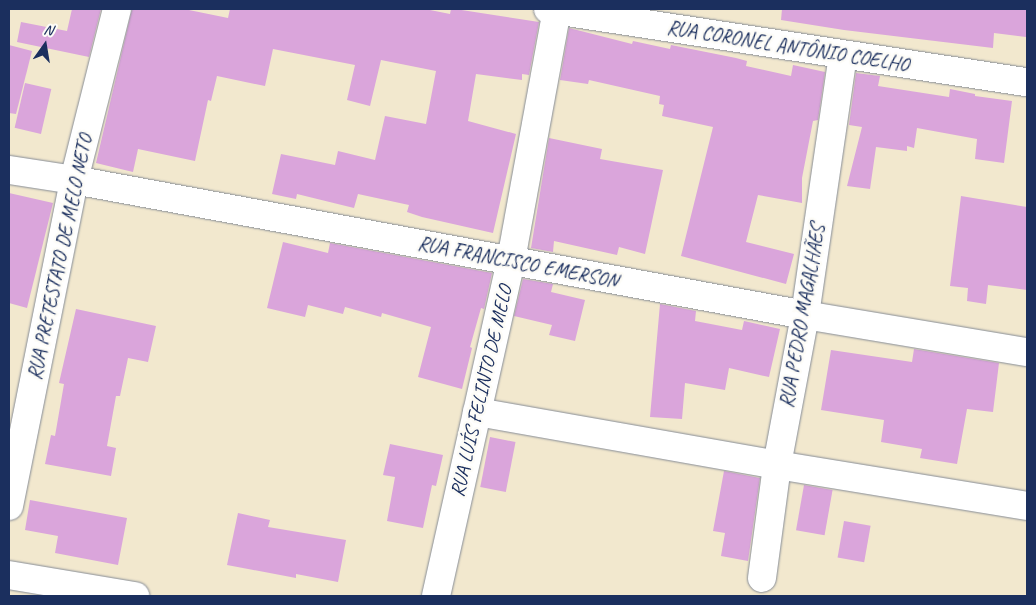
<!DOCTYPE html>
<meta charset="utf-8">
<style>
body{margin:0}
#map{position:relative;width:1036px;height:605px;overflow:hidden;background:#f2e8ce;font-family:Caveat,sans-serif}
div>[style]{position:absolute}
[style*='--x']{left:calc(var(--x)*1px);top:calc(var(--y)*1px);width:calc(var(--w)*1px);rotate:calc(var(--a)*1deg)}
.building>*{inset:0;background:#daa5db;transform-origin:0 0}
.roads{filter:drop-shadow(0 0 1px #868c96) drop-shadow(0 0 1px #868c96)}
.minor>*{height:28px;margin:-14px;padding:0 14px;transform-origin:14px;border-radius:14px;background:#fff}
span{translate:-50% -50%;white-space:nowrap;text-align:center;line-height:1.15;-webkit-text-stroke:5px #fdfcf7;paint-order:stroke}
.street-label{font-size:20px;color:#1b2f5e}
.frame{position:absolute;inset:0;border:10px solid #1b2f5e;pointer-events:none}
.north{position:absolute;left:20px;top:20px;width:50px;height:50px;-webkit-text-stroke:4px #fdfcf7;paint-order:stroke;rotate:13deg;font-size:14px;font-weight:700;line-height:20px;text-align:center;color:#1b2f5e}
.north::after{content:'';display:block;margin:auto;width:18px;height:22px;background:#1b2f5e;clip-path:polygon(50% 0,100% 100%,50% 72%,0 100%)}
</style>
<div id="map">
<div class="building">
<div style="clip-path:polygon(72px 9px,101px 9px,89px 57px,17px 42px,21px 22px,67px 31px)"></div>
<div style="clip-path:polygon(132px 9px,184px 9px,228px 18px,230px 9px,425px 9px,450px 14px,451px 9px,455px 9px,539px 22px,529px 75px,522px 74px,522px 80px,476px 74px,468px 121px,516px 134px,493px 233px,422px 217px,407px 212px,409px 205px,358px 194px,354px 208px,297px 194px,296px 199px,272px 194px,281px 154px,335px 165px,338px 151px,375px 160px,385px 116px,426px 124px,436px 71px,381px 60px,370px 106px,347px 100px,355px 65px,273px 49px,265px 86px,217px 76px,211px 101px,208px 100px,195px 161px,138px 149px,133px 172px,96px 163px)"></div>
<div style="clip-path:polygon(782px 9px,1027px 9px,1027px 24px,1026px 37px,994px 33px,993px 48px,844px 30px,781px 20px)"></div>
<div style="clip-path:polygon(569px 28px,632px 44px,633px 41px,670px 49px,671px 45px,736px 58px,747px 61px,746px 66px,791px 76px,793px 65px,825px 72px,818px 120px,813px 121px,802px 178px,802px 203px,758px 195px,746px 242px,794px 254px,786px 284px,681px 256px,713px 127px,662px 116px,664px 105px,659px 104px,660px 96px,589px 80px,588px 84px,560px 80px)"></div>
<div style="clip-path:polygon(9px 45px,32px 51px,16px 114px,9px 113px)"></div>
<div style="clip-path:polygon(856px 73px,880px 76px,878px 86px,949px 97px,950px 89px,975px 94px,975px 96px,1012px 101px,1004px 163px,975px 159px,977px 139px,917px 128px,914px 148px,907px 146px,907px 151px,876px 147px,870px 189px,847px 186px,862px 127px,849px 125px)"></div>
<div style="left:25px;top:83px;width:27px;height:46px;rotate:13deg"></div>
<div style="clip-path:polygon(549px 138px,602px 149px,600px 159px,663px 170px,645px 254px,619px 247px,617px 255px,554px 241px,553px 252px,531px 248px)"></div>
<div style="clip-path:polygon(9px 193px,53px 203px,27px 308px,9px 303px)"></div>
<div style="clip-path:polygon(961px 196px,1027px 207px,1027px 290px,988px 285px,986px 304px,967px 301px,968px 288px,950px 286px)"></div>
<div style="clip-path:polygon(283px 242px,328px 253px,330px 243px,492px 273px,484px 309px,481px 308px,470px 347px,472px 348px,462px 389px,418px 377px,431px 327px,382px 313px,381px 317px,345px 307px,343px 314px,308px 305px,305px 317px,267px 308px)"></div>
<div style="clip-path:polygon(523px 279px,553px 284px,551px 292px,585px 300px,575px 341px,549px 335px,552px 325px,514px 316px)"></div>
<div style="clip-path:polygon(660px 304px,696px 311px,695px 321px,742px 330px,744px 321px,780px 329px,769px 377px,729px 368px,725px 390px,685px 383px,682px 419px,650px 417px)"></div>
<div style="clip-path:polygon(76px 309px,156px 326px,148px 362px,128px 358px,120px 396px,116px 396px,107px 446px,116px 448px,111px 476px,45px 464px,51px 435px,55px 436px,64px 384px,59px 383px)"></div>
<div style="clip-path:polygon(914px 349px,999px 363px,993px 412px,967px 409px,957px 464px,920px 458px,922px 449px,881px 442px,884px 420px,821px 410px,831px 350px,912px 362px)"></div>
<div style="left:490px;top:437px;width:26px;height:51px;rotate:11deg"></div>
<div style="clip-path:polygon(390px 444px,443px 455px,436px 486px,432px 485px,423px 528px,387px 521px,395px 477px,383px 475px)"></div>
<div style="clip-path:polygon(724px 471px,760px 478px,748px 561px,721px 556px,725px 533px,713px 531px)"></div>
<div style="left:804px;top:485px;width:29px;height:46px;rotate:10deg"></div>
<div style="clip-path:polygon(30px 500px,127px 518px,118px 565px,55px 553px,58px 536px,25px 530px)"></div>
<div style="clip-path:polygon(238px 513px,270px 520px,268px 527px,346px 540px,338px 582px,296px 574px,296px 578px,227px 565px)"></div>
<div style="left:844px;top:521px;width:27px;height:37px;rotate:10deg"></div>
</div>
<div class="roads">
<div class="minor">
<div style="--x:548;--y:9;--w:485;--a:8.7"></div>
<div style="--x:9;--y:170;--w:66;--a:8.7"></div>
<div style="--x:74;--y:180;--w:743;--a:10.46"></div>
<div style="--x:805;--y:315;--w:225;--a:9.5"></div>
<div style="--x:477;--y:412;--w:305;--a:10"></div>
<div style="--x:777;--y:465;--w:253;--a:9.3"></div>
<div style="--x:9;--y:506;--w:332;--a:-78.7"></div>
<div style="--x:74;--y:180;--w:176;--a:-75.9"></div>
<div style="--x:9;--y:575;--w:128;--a:9.5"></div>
<div style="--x:762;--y:578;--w:114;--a:-82.4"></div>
<div style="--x:777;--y:465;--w:153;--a:-79.4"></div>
<div style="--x:805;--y:315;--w:263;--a:-81.7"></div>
<div style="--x:436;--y:596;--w:344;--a:-77.4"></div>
<div style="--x:511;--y:260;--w:255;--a:-79.6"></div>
</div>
</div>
<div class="street-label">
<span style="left:788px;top:46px;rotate:9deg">RUA CORONEL ANTÔNIO COELHO</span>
<span style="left:60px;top:257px;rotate:-78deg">RUA PRETESTATO DE MELO NETO</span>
<span style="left:518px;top:262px;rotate:11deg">RUA FRANCISCO EMERSON</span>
<span style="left:802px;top:316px;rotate:-80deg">RUA PEDRO MAGALHÃES</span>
<span style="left:481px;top:391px;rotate:-77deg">RUA LUÍS FELINTO DE MELO</span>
</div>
<div class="frame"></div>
<div class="north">N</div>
</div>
